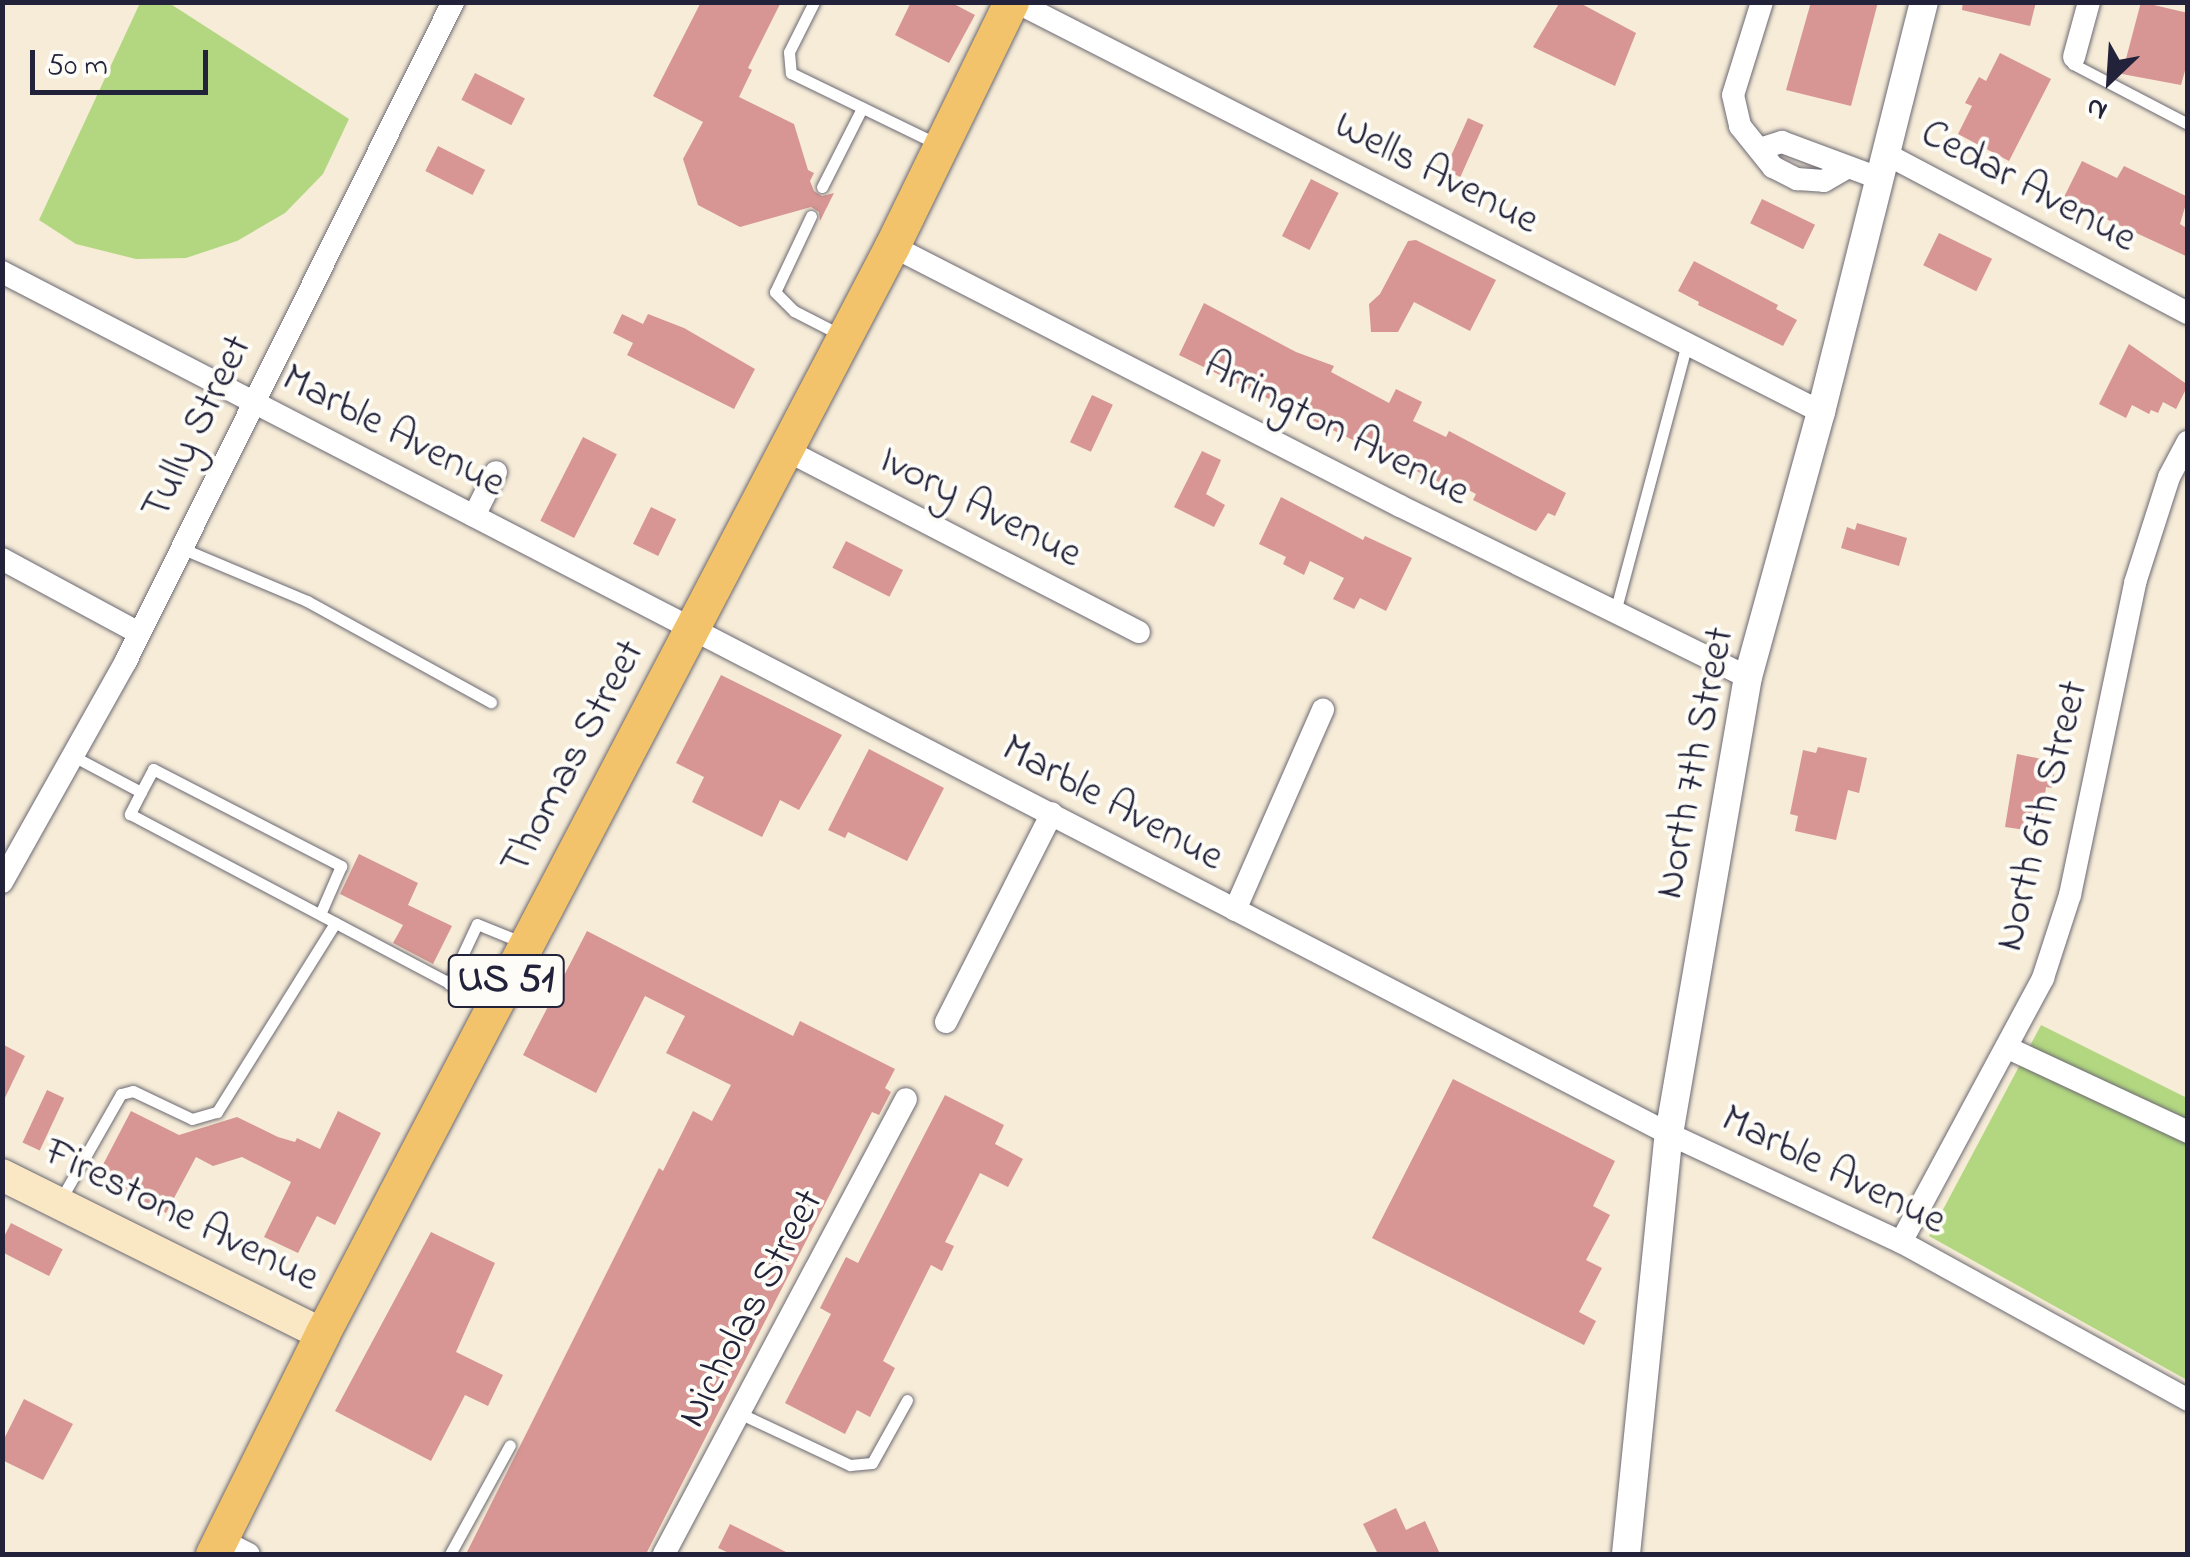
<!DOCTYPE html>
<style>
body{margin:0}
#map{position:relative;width:2190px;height:1557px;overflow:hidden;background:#f6ecd8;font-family:"Indie Flower",sans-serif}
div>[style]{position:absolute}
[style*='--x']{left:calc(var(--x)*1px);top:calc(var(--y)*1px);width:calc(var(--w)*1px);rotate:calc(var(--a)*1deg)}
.green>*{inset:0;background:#b2d780}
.building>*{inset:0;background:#d79693;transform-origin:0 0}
.roads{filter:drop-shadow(0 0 2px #6c6972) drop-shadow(0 0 2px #6c6972)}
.service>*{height:11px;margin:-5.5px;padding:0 5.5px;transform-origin:5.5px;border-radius:5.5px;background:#fff}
.minor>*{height:22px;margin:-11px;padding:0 11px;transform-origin:11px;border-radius:11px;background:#fff}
.tertiary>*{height:28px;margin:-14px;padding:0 14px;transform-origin:14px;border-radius:14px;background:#fff}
.secondary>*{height:32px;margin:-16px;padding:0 16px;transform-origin:16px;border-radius:16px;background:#fae7c3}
.primary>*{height:35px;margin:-17.5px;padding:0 17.5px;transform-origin:17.5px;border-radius:17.5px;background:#f2c36a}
span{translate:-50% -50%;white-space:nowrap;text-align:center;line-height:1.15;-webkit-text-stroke:8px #fdfcf7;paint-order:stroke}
.shield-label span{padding:2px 8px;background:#fdfcf7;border:2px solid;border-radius:8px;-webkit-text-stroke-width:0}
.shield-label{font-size:40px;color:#22223b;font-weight:700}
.street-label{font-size:42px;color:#22223b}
.frame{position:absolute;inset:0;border:5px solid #22223b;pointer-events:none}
.north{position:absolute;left:2060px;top:30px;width:100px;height:100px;-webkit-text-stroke:8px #fdfcf7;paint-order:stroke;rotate:205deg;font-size:28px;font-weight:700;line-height:40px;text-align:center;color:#22223b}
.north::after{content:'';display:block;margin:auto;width:35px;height:45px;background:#22223b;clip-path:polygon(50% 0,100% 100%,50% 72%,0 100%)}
.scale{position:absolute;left:30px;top:50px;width:178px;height:45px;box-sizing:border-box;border:5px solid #22223b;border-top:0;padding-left:12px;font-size:30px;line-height:35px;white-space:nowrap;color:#22223b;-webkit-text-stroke:8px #fdfcf7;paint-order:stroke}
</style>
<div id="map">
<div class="green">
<div style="clip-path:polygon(140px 3px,169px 3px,349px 119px,323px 174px,285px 213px,237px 241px,186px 258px,136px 259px,76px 244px,39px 220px)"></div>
<div style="clip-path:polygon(2041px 1025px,2187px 1098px,2187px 1380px,1929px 1236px)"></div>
</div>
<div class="building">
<div style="clip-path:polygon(701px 2px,781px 2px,748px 68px,752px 70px,739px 97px,794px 124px,808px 170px,814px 173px,810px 181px,814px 191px,822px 196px,834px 193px,820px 221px,819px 212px,811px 207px,740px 227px,698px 205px,683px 159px,703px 122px,653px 96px)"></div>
<div style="clip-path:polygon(911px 2px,950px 2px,975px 15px,949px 63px,895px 35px)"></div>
<div style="clip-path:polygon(1560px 2px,1578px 2px,1636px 33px,1615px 86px,1533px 47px)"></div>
<div style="clip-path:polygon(1811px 2px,1878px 2px,1851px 106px,1786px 90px)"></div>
<div style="clip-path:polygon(1963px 2px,2036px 2px,2030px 26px,1962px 10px)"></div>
<div style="clip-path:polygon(2141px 2px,2188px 13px,2188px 60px,2181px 85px,2122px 74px)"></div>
<div style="clip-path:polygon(2000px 53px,2051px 79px,2009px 161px,1958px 134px,1972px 106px,1965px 103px,1979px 77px,1986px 81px)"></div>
<div style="left:475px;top:73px;width:56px;height:30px;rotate:27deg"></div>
<div style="left:1468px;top:118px;width:17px;height:57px;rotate:24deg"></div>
<div style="left:438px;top:146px;width:53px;height:28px;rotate:27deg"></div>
<div style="clip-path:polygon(2082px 161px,2117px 178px,2124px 166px,2188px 197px,2180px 224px,2188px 229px,2188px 257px,2063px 199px)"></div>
<div style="left:1311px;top:179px;width:31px;height:64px;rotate:27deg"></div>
<div style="left:1762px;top:199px;width:59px;height:27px;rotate:26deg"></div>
<div style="left:1939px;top:233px;width:59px;height:36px;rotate:26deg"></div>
<div style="clip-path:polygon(1416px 240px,1496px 280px,1470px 331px,1414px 302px,1398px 332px,1371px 332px,1369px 304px,1380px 294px,1408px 241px)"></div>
<div style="clip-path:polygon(1694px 261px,1778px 305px,1776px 309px,1797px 320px,1783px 346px,1698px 305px,1699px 302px,1678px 291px)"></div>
<div style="clip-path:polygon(1204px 303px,1296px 352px,1334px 366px,1331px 372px,1389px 403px,1396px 389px,1422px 402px,1413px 421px,1446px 437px,1449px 431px,1566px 493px,1555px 516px,1548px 513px,1536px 531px,1531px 529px,1473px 500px,1476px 494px,1442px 476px,1439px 482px,1179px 355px)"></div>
<div style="clip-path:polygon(622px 314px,643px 324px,648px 314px,684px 328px,755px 369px,734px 409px,627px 355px,633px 343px,613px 333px)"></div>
<div style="clip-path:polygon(2129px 344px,2188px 385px,2176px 409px,2163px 402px,2158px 413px,2151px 410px,2149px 414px,2132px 405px,2126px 418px,2099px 404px)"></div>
<div style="left:1092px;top:395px;width:23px;height:52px;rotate:25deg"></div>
<div style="left:583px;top:437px;width:38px;height:94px;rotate:27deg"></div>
<div style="clip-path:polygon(1202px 451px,1221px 460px,1206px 494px,1225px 505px,1214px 527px,1174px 507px)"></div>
<div style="clip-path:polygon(1281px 497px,1363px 540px,1365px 536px,1412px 558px,1386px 611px,1360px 598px,1354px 609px,1333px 599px,1344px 578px,1310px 561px,1304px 575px,1283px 564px,1286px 557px,1259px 544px)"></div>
<div style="left:651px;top:507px;width:28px;height:41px;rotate:26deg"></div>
<div style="clip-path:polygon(1857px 523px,1907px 538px,1899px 566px,1841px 548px,1847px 527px,1855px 530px)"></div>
<div style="left:846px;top:541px;width:64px;height:30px;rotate:27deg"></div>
<div style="clip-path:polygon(721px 675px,842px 735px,799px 810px,780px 800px,762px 837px,692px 802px,704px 777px,676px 763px)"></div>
<div style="clip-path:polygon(1818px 747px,1867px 758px,1859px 793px,1848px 790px,1836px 840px,1795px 831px,1798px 816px,1790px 814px,1803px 750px,1816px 753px)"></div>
<div style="clip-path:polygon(869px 749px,944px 788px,907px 861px,848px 832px,845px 838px,828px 830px)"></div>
<div style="clip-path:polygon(2017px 754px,2056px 762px,2052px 788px,2046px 787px,2040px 832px,2005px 827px)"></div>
<div style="clip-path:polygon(359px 854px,418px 883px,408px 905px,452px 926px,433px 964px,393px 943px,403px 925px,340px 894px)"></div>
<div style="clip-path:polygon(587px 931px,793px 1036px,800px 1021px,895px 1069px,885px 1088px,891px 1092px,879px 1115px,872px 1112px,646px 1554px,466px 1554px,659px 1168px,663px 1171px,693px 1111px,712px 1121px,731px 1085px,666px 1053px,685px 1016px,645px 996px,596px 1093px,523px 1055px)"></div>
<div style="clip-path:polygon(2px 1044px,25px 1056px,2px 1104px)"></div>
<div style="clip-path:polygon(1453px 1079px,1615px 1161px,1593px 1206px,1610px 1215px,1586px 1260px,1602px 1268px,1579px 1312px,1596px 1321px,1584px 1345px,1372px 1238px)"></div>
<div style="left:47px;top:1090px;width:19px;height:58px;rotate:25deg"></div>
<div style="clip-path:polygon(945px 1095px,1004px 1125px,995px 1144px,1023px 1159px,1008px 1187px,980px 1173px,945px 1242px,954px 1246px,942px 1271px,931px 1265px,883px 1361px,895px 1368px,870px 1417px,857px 1410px,845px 1434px,785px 1403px,831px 1314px,820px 1308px,846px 1257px,858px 1263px)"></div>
<div style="clip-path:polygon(131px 1111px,179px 1135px,237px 1117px,278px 1137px,295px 1142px,297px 1138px,320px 1149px,338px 1111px,381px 1133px,335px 1225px,317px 1216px,298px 1253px,264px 1237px,291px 1182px,242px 1157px,213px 1166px,196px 1157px,166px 1213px,96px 1178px)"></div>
<div style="left:11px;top:1223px;width:58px;height:30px;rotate:27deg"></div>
<div style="clip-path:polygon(431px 1232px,495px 1263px,456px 1352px,503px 1375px,488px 1406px,465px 1395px,431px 1461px,335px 1411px)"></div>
<div style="clip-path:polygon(24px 1399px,73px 1424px,43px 1480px,2px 1460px,2px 1443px)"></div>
<div style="clip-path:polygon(1396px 1508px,1406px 1530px,1425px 1521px,1440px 1554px,1378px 1554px,1363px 1524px)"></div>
<div style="clip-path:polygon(730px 1524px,790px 1554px,731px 1554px,718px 1548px)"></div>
</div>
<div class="roads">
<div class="service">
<div style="--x:814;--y:2;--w:56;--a:116.6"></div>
<div style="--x:789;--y:52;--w:21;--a:85"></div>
<div style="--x:791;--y:73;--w:162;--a:25.9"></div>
<div style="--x:2074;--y:57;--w:7;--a:98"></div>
<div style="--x:2073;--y:64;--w:130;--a:27.6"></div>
<div style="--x:822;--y:187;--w:89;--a:-63.1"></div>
<div style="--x:811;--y:216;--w:84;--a:115.3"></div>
<div style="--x:775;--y:292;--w:27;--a:45"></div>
<div style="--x:794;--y:311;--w:51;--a:27.1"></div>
<div style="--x:181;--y:548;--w:137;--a:22.8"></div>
<div style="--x:307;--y:601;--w:210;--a:28.8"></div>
<div style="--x:1615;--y:612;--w:278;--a:-75"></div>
<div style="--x:73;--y:756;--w:77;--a:27.9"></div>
<div style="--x:141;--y:792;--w:25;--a:117"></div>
<div style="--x:130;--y:814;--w:410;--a:27.9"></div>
<div style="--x:141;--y:792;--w:26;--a:-62"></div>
<div style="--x:153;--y:769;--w:212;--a:27.3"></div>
<div style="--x:341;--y:866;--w:50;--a:113.5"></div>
<div style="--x:449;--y:984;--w:66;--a:-65"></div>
<div style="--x:477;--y:924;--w:48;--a:22.2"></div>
<div style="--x:61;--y:1199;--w:121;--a:-60.3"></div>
<div style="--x:121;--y:1094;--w:12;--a:-14"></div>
<div style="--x:133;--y:1091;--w:65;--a:25.4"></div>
<div style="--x:192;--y:1119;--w:26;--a:-16"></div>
<div style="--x:217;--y:1112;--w:223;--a:-58"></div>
<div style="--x:739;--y:1413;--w:123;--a:25.1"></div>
<div style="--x:850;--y:1465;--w:22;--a:-5"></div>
<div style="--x:872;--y:1463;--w:72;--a:-60.9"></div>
<div style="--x:450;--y:1554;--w:124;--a:-61.2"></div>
</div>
<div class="minor">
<div style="--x:1016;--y:2;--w:903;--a:26.99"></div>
<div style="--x:1762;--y:2;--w:97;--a:107.3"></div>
<div style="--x:1733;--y:95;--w:32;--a:77"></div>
<div style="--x:1740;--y:126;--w:53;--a:51.2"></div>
<div style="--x:1773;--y:167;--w:27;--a:27"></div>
<div style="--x:1797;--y:179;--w:27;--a:4"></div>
<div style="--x:1824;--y:181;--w:24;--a:-30"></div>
<div style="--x:2074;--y:57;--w:57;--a:-74.7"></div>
<div style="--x:1760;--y:149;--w:23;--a:-18"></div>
<div style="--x:1782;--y:142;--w:106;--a:20.5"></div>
<div style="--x:1886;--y:154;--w:341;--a:27.8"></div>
<div style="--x:892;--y:246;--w:571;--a:27.1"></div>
<div style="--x:1400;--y:506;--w:388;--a:26.2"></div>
<div style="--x:2;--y:272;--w:1877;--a:27.34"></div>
<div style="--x:1669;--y:1134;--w:256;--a:25"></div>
<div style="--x:1901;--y:1242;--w:328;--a:28.8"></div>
<div style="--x:786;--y:450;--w:397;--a:27.3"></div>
<div style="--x:474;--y:516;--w:49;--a:-63.4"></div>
<div style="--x:2;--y:559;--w:156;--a:28.4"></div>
<div style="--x:2;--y:882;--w:253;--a:-60.7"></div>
<div style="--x:126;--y:661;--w:736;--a:-63.61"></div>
<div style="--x:1235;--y:910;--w:219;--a:-66.3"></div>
<div style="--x:946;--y:1022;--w:234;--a:-63.1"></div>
<div style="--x:2008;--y:1048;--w:199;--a:25"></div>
<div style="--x:1901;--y:1242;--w:300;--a:-61.7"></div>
<div style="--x:2043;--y:978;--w:87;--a:-72"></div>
<div style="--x:2070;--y:895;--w:319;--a:-78.2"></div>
<div style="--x:2135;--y:583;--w:111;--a:-72.2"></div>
<div style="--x:2169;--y:477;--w:40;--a:-62"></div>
<div style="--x:221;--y:1540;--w:31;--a:27"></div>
<div style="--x:664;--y:1554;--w:515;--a:-61.99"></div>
</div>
<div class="tertiary">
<div style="--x:1626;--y:1554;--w:422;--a:-84.2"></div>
<div style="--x:1669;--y:1134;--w:464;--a:-80.2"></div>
<div style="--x:1748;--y:677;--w:275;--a:-74.6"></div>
<div style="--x:1821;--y:412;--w:423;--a:-75.9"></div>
</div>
<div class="secondary">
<div style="--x:2;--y:1175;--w:357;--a:26.4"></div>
</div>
<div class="primary">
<div style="--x:213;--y:1554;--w:246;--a:-63.6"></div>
<div style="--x:322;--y:1334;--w:1228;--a:-62.35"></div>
<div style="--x:892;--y:246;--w:271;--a:-64"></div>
</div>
</div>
<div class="shield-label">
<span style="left:506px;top:981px">US 51</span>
</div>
<div class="street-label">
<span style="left:1436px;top:174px;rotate:27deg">Wells Avenue</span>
<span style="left:2028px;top:187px;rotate:28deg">Cedar Avenue</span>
<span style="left:198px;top:428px;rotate:-64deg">Tully Street</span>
<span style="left:1336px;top:430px;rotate:27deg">Arrington Avenue</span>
<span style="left:393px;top:432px;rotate:27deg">Marble Avenue</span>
<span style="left:980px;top:508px;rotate:27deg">Ivory Avenue</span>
<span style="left:574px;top:758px;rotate:-62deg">Thomas Street</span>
<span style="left:1696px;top:763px;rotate:-79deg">North 7th Street</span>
<span style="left:1112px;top:804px;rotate:28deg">Marble Avenue</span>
<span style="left:2043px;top:816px;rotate:-76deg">North 6th Street</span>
<span style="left:1833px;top:1171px;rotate:26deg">Marble Avenue</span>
<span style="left:181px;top:1216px;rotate:26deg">Firestone Avenue</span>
<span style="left:752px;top:1309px;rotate:-62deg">Nicholas Street</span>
</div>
<div class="frame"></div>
<div class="north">N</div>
<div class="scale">50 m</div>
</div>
